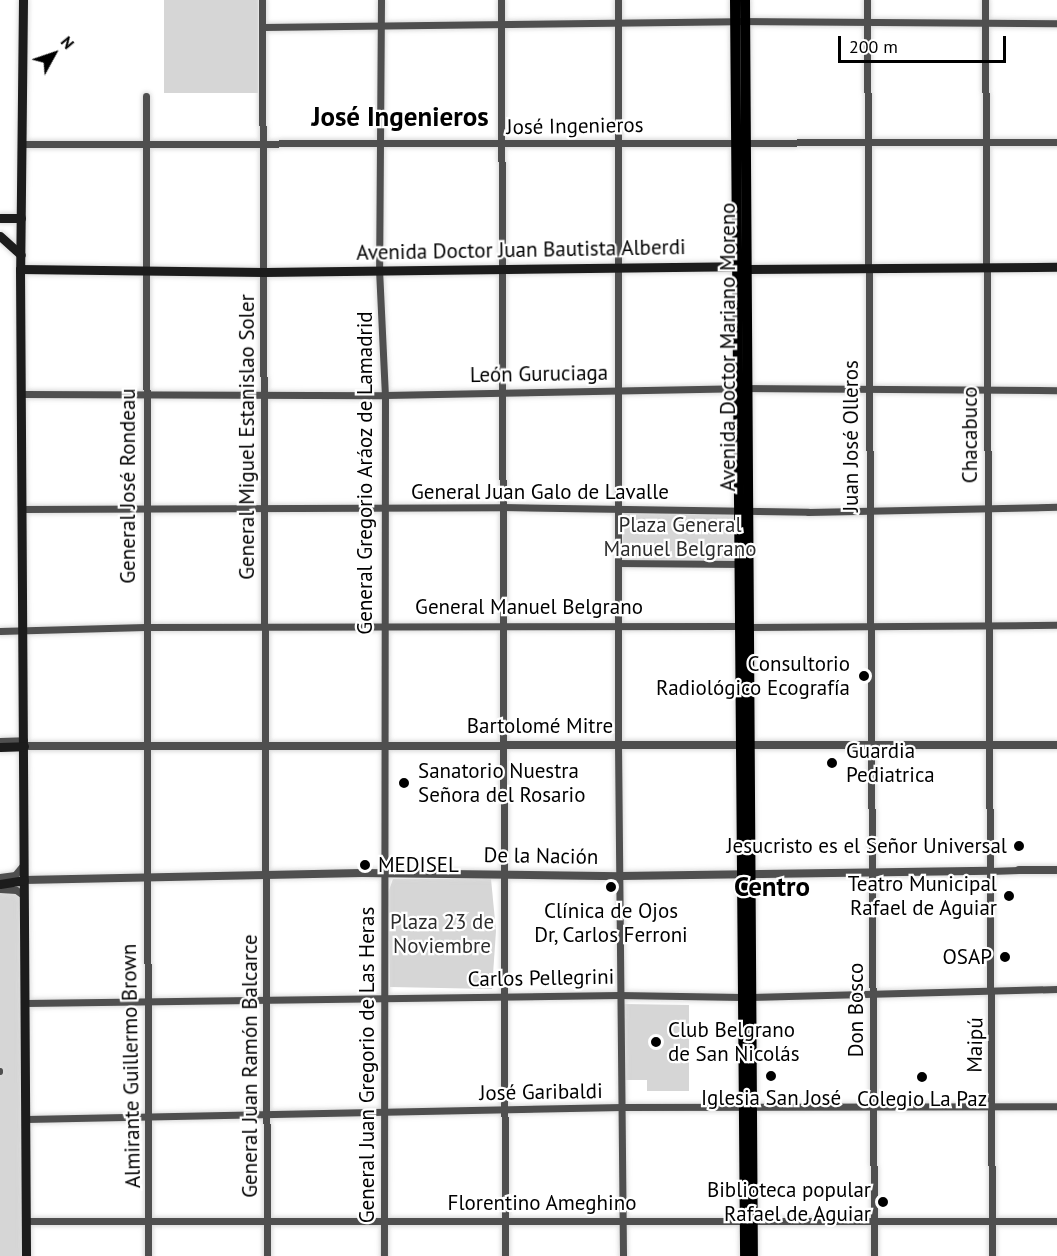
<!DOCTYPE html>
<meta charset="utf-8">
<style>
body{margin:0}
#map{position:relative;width:1057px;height:1256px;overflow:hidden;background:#fff;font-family:"PT Sans",sans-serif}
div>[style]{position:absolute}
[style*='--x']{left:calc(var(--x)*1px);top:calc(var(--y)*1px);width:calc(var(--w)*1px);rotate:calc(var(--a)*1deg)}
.green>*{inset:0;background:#d6d6d6;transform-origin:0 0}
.roads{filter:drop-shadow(0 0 2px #dbdbdb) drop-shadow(0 0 2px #dbdbdb)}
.pedestrian>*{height:5px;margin:-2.5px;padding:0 2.5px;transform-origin:2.5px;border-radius:2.5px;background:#4f4f4f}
.minor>*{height:7px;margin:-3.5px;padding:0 3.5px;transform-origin:3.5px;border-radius:3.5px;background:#4f4f4f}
.tertiary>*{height:8px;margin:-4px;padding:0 4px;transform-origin:4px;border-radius:4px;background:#4f4f4f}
.secondary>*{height:9px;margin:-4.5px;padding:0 4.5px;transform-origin:4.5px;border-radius:4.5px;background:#1c1c1c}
.primary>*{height:10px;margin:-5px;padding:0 5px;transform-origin:5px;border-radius:5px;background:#000}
.dots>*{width:16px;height:16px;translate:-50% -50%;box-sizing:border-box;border:3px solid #fff;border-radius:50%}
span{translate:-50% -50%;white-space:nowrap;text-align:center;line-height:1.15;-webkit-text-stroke:4.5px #fff;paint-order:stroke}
.street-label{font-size:21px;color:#000}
.park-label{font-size:21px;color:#2d2d2d}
.poi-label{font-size:21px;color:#000}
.right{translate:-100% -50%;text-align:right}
.left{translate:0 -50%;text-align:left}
.district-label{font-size:27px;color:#000;font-weight:700}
.north{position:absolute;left:24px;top:24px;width:60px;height:60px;-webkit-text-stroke:4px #fff;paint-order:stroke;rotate:50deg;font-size:16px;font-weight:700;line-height:24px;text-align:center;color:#000}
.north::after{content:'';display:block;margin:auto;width:21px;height:27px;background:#000;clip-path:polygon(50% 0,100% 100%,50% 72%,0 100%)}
.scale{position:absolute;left:838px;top:36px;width:168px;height:27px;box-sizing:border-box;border:3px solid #000;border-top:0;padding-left:8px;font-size:18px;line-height:21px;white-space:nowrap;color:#000;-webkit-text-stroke:4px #fff;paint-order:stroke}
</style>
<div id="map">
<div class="green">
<div style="left:164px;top:0;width:94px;height:93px"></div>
<div style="left:624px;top:511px;width:112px;height:49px;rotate:2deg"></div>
<div style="clip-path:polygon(393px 879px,491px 879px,496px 931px,492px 989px,390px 987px,388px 893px)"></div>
<div style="left:24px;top:880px;width:376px;height:24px;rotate:90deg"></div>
<div style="clip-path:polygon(624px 1004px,689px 1005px,689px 1091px,647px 1091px,647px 1080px,624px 1080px)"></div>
</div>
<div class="roads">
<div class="pedestrian">
<div style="--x:0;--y:1070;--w:2;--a:90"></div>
</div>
<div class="minor">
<div style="--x:262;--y:0;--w:1256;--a:89.77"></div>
<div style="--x:381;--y:0;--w:269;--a:90.4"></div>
<div style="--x:379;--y:269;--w:126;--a:87.3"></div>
<div style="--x:385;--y:395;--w:861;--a:90.07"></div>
<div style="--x:501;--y:0;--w:1256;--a:89.82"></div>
<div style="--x:618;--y:0;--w:744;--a:90"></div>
<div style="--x:618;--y:744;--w:512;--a:89.44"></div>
<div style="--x:867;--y:0;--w:1256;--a:89.68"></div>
<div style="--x:985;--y:0;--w:1256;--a:89.68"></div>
<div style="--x:263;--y:27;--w:472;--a:-0.7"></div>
<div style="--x:735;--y:21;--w:322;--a:0.4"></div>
<div style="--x:146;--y:96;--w:1160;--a:89.9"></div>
<div style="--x:22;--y:144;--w:1035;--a:-0.11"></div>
<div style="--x:22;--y:394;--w:363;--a:0.2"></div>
<div style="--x:385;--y:395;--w:353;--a:-1.1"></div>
<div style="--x:738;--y:388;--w:319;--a:0.4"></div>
<div style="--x:22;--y:509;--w:480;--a:-0.2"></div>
<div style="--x:502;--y:507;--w:306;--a:0.9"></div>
<div style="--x:808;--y:512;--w:249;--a:-1.2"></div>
<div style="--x:620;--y:563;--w:119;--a:0.5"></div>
<div style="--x:749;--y:627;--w:308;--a:-0.4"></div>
<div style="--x:0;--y:631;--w:145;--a:-1.6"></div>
<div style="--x:145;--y:627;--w:594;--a:-0.1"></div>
<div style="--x:0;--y:741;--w:24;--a:-2"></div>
<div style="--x:990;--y:871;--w:29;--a:-2"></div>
<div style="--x:0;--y:877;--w:15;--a:-8"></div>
<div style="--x:15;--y:875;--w:13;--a:-51"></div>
<div style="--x:0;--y:889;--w:16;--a:4"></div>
<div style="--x:16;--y:890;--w:9;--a:36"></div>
<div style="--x:751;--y:997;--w:306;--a:-1.5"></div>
<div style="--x:26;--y:1003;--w:593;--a:-0.77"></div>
<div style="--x:619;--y:995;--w:123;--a:0.9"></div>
<div style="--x:26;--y:1119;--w:596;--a:-1.15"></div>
<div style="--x:622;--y:1107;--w:435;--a:-0.1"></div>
<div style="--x:26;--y:1221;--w:1031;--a:0"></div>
</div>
<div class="tertiary">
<div style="--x:24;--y:746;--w:1033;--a:-0.06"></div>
<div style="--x:1019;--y:870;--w:38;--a:0"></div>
<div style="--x:24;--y:880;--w:338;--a:-1.2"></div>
<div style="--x:362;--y:873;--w:259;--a:0.7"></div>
<div style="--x:621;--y:876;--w:369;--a:-0.8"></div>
</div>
<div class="secondary">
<div style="--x:23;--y:0;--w:269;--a:90.6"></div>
<div style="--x:20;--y:269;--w:987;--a:89.65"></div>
<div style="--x:0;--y:218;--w:21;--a:0"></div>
<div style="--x:0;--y:236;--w:28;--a:42"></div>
<div style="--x:20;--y:269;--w:244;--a:0.7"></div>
<div style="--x:264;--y:272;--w:474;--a:-0.7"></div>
<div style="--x:738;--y:266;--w:9;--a:18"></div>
<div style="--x:747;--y:269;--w:310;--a:-0.4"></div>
<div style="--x:0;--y:747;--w:24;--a:-2"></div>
<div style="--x:0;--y:884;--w:24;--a:-9"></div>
</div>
<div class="primary">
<div style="--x:735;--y:0;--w:1256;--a:89.54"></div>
<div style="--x:745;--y:0;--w:1256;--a:89.64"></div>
</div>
</div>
<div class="dots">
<div style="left:864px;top:676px;background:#000"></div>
<div style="left:832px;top:763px;background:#000"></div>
<div style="left:404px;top:783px;background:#000"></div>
<div style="left:1019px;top:846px;background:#000"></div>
<div style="left:365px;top:865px;background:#000"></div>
<div style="left:611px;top:887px;background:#000"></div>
<div style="left:1009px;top:896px;background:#000"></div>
<div style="left:1005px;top:957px;background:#000"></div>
<div style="left:656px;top:1042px;background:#000"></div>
<div style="left:771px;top:1076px;background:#000"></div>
<div style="left:922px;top:1077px;background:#000"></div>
<div style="left:883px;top:1202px;background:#000"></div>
</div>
<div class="street-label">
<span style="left:575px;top:126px;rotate:-1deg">José Ingenieros</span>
<span style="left:521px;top:250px;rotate:-1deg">Avenida Doctor Juan Bautista Alberdi</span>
<span style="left:728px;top:347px;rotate:-90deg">Avenida Doctor Mariano Moreno</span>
<span style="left:539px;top:374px;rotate:-1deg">León Guruciaga</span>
<span style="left:970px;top:435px;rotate:-90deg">Chacabuco</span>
<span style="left:851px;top:436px;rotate:-90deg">Juan José Olleros</span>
<span style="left:247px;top:437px;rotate:-90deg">General Miguel Estanislao Soler</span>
<span style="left:365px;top:473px;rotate:-90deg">General Gregorio Aráoz de Lamadrid</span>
<span style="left:128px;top:486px;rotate:-90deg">General José Rondeau</span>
<span style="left:540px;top:492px">General Juan Galo de Lavalle</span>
<span style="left:529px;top:607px">General Manuel Belgrano</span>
<span style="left:540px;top:726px">Bartolomé Mitre</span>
<span style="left:541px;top:856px;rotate:1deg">De la Nación</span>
<span style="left:541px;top:978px;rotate:-1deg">Carlos Pellegrini</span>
<span style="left:856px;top:1010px;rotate:-90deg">Don Bosco</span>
<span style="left:975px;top:1045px;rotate:-89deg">Maipú</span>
<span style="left:367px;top:1065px;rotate:-90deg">General Juan Gregorio de Las Heras</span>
<span style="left:131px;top:1066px;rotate:-91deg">Almirante Guillermo Brown</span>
<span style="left:250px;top:1066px;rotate:-90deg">General Juan Ramón Balcarce</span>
<span style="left:541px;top:1092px;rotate:-1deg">José Garibaldi</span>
<span style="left:542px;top:1203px">Florentino Ameghino</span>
</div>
<div class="park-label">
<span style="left:680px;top:537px">Plaza General<br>Manuel Belgrano</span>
<span style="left:442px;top:934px">Plaza 23 de<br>Noviembre</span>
</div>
<div class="poi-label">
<span class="right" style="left:850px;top:676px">Consultorio<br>Radiológico Ecografía</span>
<span class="left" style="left:846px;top:763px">Guardia<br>Pediatrica</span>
<span class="left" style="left:418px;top:783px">Sanatorio Nuestra<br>Señora del Rosario</span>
<span class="right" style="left:1007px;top:846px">Jesucristo es el Señor Universal</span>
<span class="left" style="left:378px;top:865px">MEDISEL</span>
<span class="right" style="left:997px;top:896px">Teatro Municipal<br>Rafael de Aguiar</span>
<span style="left:611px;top:923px">Clínica de Ojos<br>Dr, Carlos Ferroni</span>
<span class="right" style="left:992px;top:957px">OSAP</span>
<span class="left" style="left:668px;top:1042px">Club Belgrano<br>de San Nicolás</span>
<span style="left:771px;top:1098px">Iglesia San José</span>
<span style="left:922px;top:1099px">Colegio La Paz</span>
<span class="right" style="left:871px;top:1202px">Biblioteca popular<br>Rafael de Aguiar</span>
</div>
<div class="district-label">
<span style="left:400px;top:117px">José Ingenieros</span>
<span style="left:772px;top:887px">Centro</span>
</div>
<div class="north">N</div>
<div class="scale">200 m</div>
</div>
